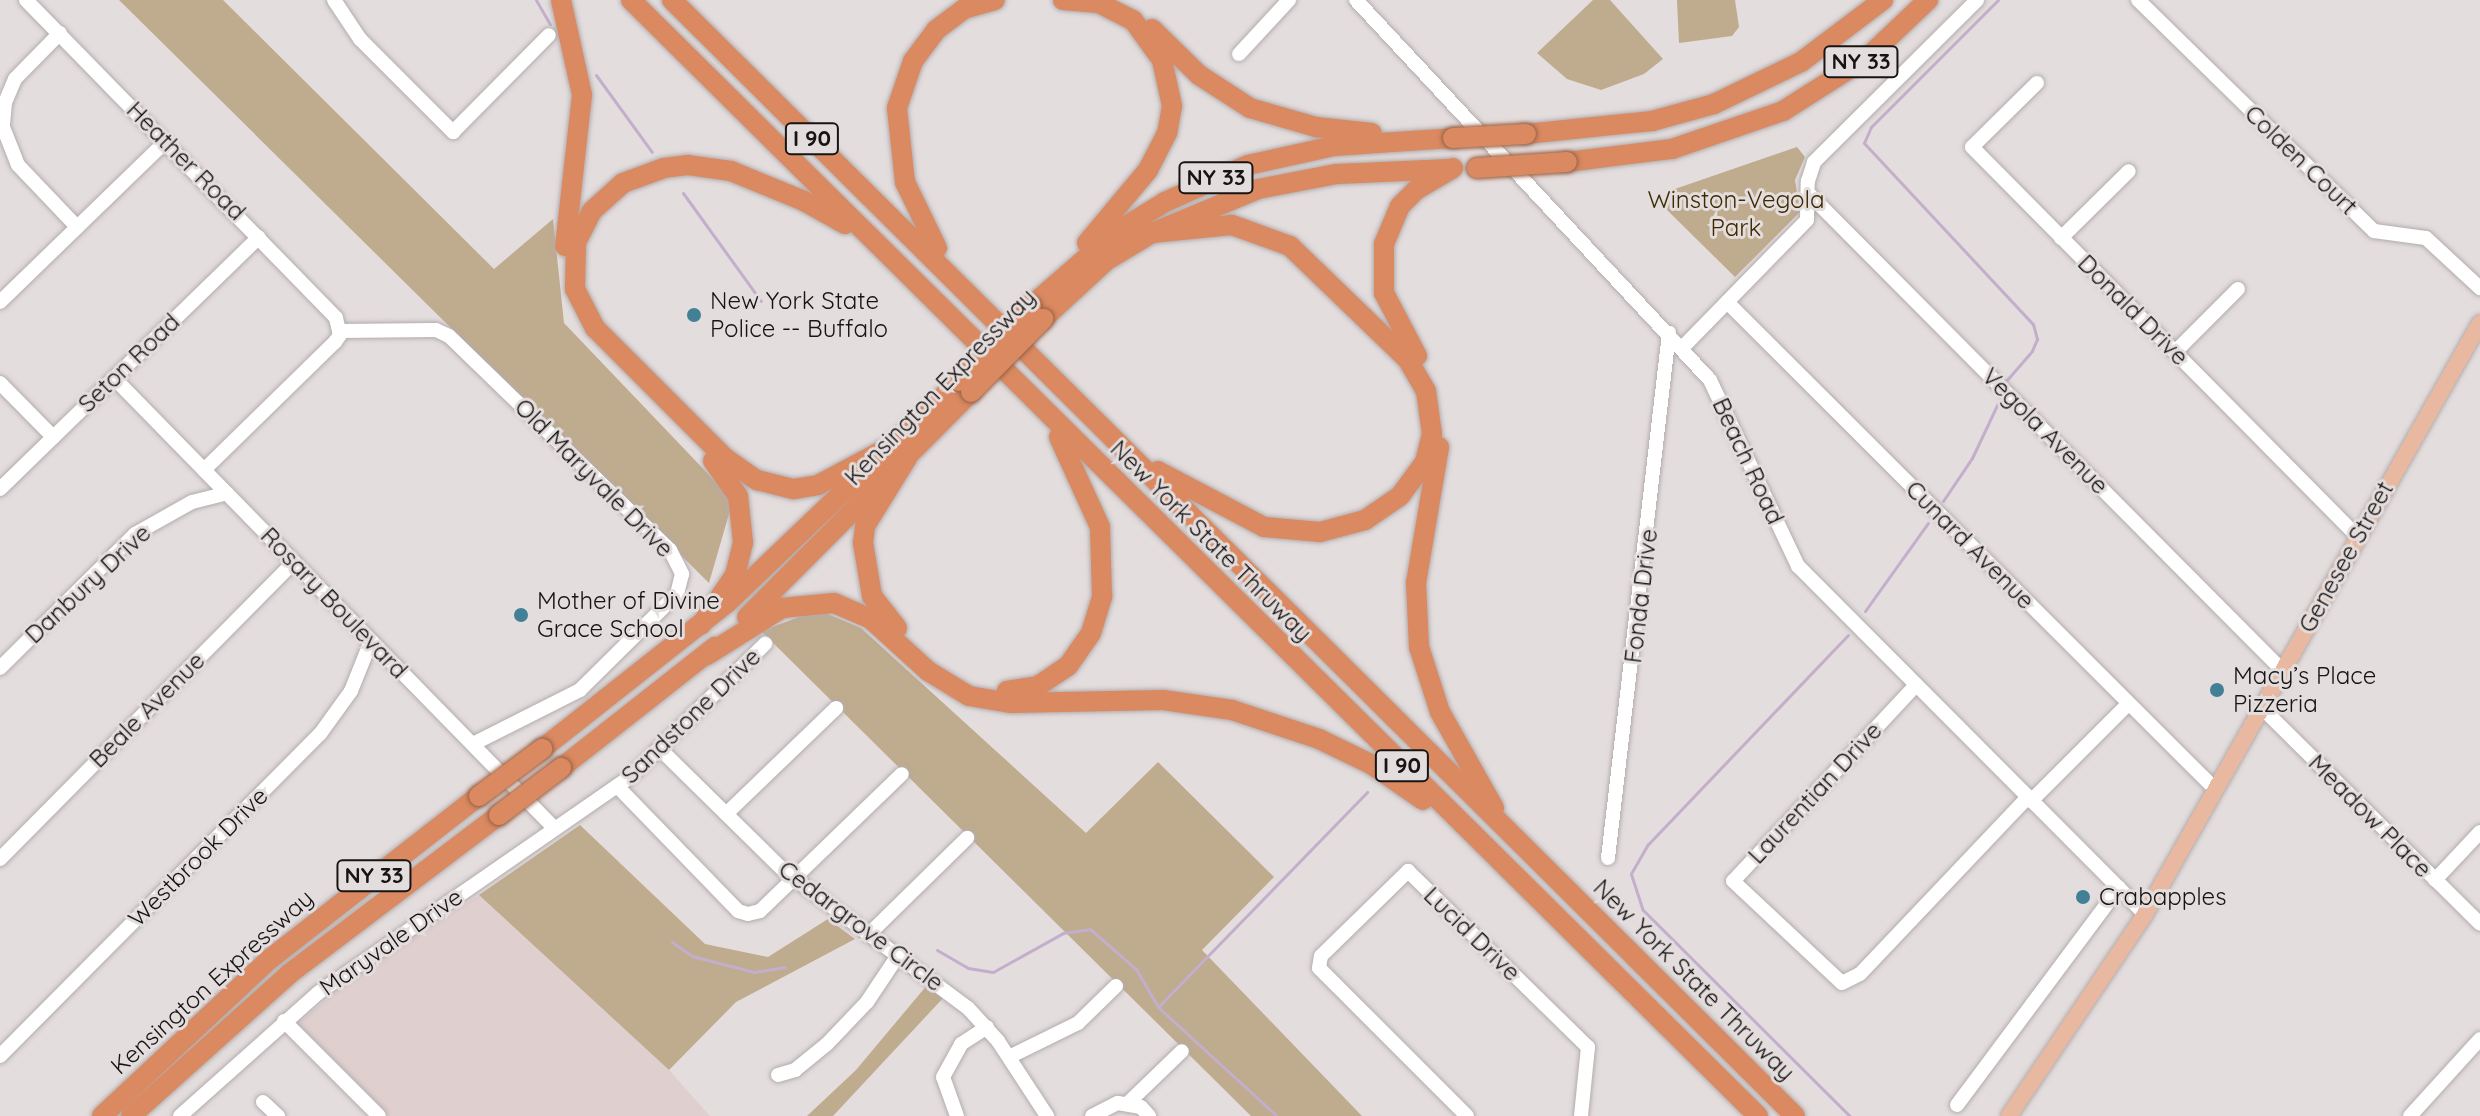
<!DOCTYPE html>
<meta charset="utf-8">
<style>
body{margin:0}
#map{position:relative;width:2480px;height:1116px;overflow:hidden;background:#e4dddd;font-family:Quicksand,sans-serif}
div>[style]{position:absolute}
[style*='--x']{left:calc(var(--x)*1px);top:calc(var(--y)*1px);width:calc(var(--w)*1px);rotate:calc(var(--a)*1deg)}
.built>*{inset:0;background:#dfcfcf}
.green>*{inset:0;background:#bfab8e}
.stream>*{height:3px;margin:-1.5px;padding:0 1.5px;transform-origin:1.5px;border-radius:1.5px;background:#c3aecc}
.roads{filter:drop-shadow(0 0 2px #b3acac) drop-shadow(0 0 2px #b3acac)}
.minor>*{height:14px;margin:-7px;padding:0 7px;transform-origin:7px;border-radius:7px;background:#fff}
.major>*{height:16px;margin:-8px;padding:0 8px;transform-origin:8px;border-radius:8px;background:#e9b8a0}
.highway>*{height:20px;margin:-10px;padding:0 10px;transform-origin:10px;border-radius:10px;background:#da8960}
.bridges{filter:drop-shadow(0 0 2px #966045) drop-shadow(0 0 2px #966045)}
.highway-bridge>*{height:20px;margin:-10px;padding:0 10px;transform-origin:10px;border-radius:10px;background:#da8960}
.dots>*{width:22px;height:22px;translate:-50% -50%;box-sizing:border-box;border:4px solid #e4dddd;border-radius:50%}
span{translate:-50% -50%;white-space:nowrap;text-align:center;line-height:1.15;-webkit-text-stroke:6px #e4dddd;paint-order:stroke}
.shield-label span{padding:2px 6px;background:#e4dddd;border:2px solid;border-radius:6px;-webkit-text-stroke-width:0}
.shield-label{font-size:22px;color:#171414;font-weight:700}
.street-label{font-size:24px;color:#171414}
.park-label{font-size:24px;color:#3e2900}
.poi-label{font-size:24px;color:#171414}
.left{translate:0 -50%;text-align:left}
</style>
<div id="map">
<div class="built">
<div style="clip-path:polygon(479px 895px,669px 1070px,710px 1116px,388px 1116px,297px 1024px,354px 977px)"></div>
</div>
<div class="green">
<div style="clip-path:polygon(119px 0,223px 0,494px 269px,553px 219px,564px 323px,733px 500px,709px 583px)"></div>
<div style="clip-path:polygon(1593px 0,1610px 0,1663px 59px,1644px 74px,1601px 90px,1567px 79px,1537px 53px)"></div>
<div style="clip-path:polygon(1677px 0,1735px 0,1739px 27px,1732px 36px,1679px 43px)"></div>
<div style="clip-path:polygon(1797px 147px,1805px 157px,1795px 180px,1800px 212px,1735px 277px,1665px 208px,1672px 190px)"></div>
<div style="clip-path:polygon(818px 610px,861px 628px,1086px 833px,1158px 762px,1274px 877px,1202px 950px,1362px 1116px,1251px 1116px,761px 631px)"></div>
<div style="clip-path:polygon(580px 825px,705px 944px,768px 957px,828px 919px,855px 939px,736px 1002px,669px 1070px,479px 895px)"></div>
<div style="clip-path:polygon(928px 984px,945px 996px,833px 1116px,807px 1116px,856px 1070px)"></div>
</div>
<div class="stream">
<div style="--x:536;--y:0;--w:28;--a:60"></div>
<div style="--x:1998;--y:0;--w:180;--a:135"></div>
<div style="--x:1871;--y:127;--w:17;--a:114"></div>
<div style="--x:1864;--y:143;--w:248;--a:47"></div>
<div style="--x:2033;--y:324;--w:16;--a:75"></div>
<div style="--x:2037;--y:339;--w:13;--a:113"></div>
<div style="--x:2032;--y:351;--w:40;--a:131"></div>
<div style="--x:596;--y:75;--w:95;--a:54"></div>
<div style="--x:683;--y:193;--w:133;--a:54.2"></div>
<div style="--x:1943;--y:501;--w:52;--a:-56"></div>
<div style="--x:1972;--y:458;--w:61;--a:-64.7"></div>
<div style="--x:1865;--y:611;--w:108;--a:-54.4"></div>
<div style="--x:1848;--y:635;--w:289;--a:133.7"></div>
<div style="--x:1648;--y:844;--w:34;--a:120"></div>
<div style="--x:1631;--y:874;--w:38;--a:72"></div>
<div style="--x:1643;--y:910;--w:292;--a:44.9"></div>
<div style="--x:672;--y:942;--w:24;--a:35"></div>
<div style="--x:692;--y:956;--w:64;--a:14.5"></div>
<div style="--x:754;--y:972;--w:31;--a:-9"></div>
<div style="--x:937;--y:950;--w:36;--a:30"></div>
<div style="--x:968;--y:968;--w:25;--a:9"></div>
<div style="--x:993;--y:972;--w:80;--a:-29.1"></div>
<div style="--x:1063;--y:933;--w:27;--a:-8"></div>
<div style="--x:1090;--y:929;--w:61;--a:41"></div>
<div style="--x:1136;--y:969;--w:44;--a:59.9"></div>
<div style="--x:1158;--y:1007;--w:161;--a:42.5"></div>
<div style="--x:1158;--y:1007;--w:300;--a:-45.8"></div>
</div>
<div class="roads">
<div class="minor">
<div style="--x:26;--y:0;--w:444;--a:45.7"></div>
<div style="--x:336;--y:318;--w:17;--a:77"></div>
<div style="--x:340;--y:335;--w:9;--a:126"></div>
<div style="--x:335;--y:342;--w:183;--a:135.7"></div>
<div style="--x:334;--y:0;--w:47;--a:56.3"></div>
<div style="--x:360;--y:39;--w:132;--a:45"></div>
<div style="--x:453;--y:132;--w:136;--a:-45.3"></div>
<div style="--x:1356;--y:0;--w:519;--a:47.03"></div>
<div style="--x:1710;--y:380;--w:206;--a:64.7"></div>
<div style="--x:1798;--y:566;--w:491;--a:45.1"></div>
<div style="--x:2138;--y:0;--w:330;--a:44.4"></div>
<div style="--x:2374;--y:231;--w:52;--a:7.7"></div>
<div style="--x:2426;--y:238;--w:74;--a:42.8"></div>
<div style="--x:60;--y:33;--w:64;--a:134.4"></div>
<div style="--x:15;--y:79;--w:25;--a:113"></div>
<div style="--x:5;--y:102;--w:25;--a:95"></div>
<div style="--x:3;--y:127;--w:41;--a:68.5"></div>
<div style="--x:18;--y:165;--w:86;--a:46.4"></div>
<div style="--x:1239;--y:54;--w:74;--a:-47.2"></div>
<div style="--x:2037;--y:83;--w:91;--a:135.4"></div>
<div style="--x:1972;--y:147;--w:547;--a:45.3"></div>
<div style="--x:1808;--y:193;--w:672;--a:45.18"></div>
<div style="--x:2061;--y:238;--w:95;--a:-44.6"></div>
<div style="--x:0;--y:302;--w:231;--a:-44.1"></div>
<div style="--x:1727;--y:302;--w:687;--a:44.94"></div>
<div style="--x:339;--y:331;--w:97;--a:-0.6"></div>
<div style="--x:436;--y:330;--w:14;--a:25"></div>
<div style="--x:449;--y:336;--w:308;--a:44.1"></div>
<div style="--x:670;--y:550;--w:27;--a:63"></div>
<div style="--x:682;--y:574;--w:21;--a:104"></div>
<div style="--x:677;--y:594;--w:136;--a:135.3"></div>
<div style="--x:580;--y:690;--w:120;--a:153.2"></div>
<div style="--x:1683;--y:347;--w:177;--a:-45.7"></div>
<div style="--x:1807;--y:220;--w:39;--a:-89"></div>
<div style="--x:1808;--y:181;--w:20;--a:-72"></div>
<div style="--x:1814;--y:162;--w:230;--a:-44.8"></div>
<div style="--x:2175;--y:352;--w:89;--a:-45"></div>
<div style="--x:114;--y:378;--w:629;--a:45.64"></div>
<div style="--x:0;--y:383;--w:76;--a:45.5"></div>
<div style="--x:0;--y:489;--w:361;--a:-44.2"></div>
<div style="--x:0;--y:668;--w:190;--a:-44.8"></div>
<div style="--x:135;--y:534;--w:65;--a:-29.3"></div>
<div style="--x:192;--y:502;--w:36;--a:-14"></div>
<div style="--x:1916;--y:685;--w:268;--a:133"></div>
<div style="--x:1733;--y:881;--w:149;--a:43.1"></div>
<div style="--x:1842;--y:983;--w:20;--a:-27"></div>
<div style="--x:1860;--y:974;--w:244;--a:-46.5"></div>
<div style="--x:2261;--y:707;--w:308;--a:44.7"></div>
<div style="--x:660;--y:749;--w:174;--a:44.5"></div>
<div style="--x:784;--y:871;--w:229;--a:36.7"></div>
<div style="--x:968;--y:1008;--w:45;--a:47.7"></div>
<div style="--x:998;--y:1041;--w:90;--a:56.8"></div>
<div style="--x:617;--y:786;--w:174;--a:45.9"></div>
<div style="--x:738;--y:911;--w:10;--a:17"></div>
<div style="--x:748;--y:914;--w:12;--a:-14"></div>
<div style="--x:760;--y:911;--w:197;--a:-44"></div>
<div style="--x:2031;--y:801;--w:137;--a:-45"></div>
<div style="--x:726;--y:814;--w:153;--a:-43.9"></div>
<div style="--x:1608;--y:858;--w:529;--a:-83.37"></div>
<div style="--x:0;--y:859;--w:418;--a:-45.3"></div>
<div style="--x:2435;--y:880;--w:66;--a:-46.8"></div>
<div style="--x:868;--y:935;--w:139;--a:-44.4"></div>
<div style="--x:284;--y:1021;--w:134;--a:45"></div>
<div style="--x:0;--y:1056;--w:454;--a:-45.2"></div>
<div style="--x:320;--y:734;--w:53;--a:-54.2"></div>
<div style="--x:351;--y:691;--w:54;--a:-68.2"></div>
<div style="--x:1009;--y:1057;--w:77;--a:-26.2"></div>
<div style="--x:1078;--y:1023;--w:53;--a:-44.2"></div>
<div style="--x:778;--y:1075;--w:18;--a:-16"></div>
<div style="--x:795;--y:1070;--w:41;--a:-39.1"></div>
<div style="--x:827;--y:1044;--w:58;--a:-46.4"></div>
<div style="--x:867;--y:1002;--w:58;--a:-56.3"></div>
<div style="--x:263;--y:1102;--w:21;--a:43"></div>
<div style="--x:1127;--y:1104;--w:76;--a:-43.9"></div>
<div style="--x:1957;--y:1105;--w:271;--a:-53.3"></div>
<div style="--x:180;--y:1116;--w:185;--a:-41.7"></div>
<div style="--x:318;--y:993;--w:379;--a:-34.7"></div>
<div style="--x:630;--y:777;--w:190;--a:-44.6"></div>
<div style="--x:957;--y:1116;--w:41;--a:-109.7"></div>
<div style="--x:943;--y:1077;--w:38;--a:-61"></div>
<div style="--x:961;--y:1044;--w:31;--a:-33"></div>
<div style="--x:1092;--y:1116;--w:29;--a:-27"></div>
<div style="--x:1118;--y:1103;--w:23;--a:10"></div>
<div style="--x:1141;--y:1107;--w:12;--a:48"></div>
<div style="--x:1467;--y:1116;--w:209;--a:-135"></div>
<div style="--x:1319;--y:968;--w:12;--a:-81"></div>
<div style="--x:1321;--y:956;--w:122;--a:-44.3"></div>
<div style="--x:1408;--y:871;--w:252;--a:44.4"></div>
<div style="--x:1588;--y:1047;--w:69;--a:95.8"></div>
<div style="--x:2410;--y:1116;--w:104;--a:-47.7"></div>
</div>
<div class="major">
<div style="--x:2009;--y:1116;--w:244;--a:-56"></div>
<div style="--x:2145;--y:914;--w:679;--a:-60.45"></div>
</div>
<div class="highway">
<div style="--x:561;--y:0;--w:97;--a:77.5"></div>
<div style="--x:582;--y:95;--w:152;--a:96.4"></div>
<div style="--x:631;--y:0;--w:1586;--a:44.72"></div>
<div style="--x:672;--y:0;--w:1583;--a:44.82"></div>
<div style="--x:1063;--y:0;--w:36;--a:5"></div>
<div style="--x:1099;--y:3;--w:38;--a:27"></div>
<div style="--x:1133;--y:20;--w:49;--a:54.1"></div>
<div style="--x:1162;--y:60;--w:47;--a:77.7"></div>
<div style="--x:1172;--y:106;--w:27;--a:100"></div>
<div style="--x:1167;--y:133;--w:42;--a:117.2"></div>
<div style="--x:1148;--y:170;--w:95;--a:129.9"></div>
<div style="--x:1152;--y:29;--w:66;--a:44.4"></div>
<div style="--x:1199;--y:75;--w:61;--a:32.9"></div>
<div style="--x:1250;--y:108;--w:69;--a:16.1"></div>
<div style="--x:1316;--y:127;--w:56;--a:6.1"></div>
<div style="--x:1526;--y:134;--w:127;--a:-5.9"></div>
<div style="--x:1652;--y:121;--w:64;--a:-15.3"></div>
<div style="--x:1714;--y:104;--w:97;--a:-25.8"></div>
<div style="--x:1801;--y:62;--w:103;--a:-37.1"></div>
<div style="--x:1567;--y:162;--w:106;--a:-7.1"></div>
<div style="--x:1672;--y:149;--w:117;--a:-18.9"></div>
<div style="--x:1783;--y:111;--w:101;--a:-32.4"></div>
<div style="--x:1868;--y:57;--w:83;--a:-43.5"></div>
<div style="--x:845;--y:224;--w:47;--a:-150.7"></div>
<div style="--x:804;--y:201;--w:79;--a:-157.7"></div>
<div style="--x:731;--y:171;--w:43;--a:-172.1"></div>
<div style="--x:688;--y:165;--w:24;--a:173"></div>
<div style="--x:664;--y:168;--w:44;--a:159.9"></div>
<div style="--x:623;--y:183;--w:42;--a:137.9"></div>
<div style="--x:592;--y:211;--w:35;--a:117"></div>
<div style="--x:576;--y:242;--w:47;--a:91.2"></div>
<div style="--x:575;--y:289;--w:44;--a:62.9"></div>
<div style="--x:595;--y:328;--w:184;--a:45"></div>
<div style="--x:725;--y:458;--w:39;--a:35"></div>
<div style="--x:757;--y:480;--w:38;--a:14"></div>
<div style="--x:794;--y:489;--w:24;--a:-9"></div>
<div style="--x:818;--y:485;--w:87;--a:-28"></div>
<div style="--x:1152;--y:233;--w:80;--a:-5.7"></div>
<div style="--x:1232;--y:225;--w:62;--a:19.9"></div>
<div style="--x:1290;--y:246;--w:164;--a:44"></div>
<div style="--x:1408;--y:360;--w:36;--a:60"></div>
<div style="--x:1426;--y:391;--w:43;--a:82.1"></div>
<div style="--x:1432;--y:434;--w:29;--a:104"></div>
<div style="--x:1425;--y:462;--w:42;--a:126.3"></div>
<div style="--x:1400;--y:496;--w:42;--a:145.6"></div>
<div style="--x:1365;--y:520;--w:47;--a:165.1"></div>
<div style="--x:1320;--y:532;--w:56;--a:-174.9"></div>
<div style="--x:1264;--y:527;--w:120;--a:-152.2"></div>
<div style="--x:937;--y:248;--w:73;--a:-115.9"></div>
<div style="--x:905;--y:182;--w:74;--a:-96.2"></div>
<div style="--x:897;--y:108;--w:50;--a:-71.2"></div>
<div style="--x:913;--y:61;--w:39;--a:-53"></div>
<div style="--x:936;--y:30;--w:35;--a:-37"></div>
<div style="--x:964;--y:9;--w:32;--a:-16"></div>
<div style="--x:1031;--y:306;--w:113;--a:-41"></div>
<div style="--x:1116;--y:232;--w:57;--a:-31.5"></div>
<div style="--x:1165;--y:202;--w:91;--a:-24"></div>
<div style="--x:1248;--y:165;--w:88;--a:-12.5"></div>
<div style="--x:1334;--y:146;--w:119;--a:-3.8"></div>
<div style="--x:1043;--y:319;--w:87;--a:-42.7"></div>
<div style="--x:1107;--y:260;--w:52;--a:-31"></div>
<div style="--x:1152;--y:233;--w:115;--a:-22.5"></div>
<div style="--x:1258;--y:189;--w:79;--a:-10.9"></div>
<div style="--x:1336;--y:174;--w:113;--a:-2.5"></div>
<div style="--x:1417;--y:356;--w:71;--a:-117.6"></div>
<div style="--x:1384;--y:293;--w:49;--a:-90"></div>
<div style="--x:1384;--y:244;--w:41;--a:-67.2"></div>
<div style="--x:1400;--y:206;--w:23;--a:-45"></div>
<div style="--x:1416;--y:190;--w:43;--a:-30.7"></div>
<div style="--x:1439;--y:447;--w:138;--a:99.6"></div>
<div style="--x:1416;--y:583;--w:64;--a:87.3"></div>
<div style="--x:1419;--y:647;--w:68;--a:72.1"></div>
<div style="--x:1440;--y:712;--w:110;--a:60.6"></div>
<div style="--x:747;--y:617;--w:317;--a:-45.1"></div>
<div style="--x:701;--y:625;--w:60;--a:-55.8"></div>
<div style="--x:735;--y:575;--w:34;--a:-76"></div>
<div style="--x:743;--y:542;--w:46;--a:-96.2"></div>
<div style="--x:738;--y:496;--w:43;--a:-125.5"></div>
<div style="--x:897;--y:628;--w:41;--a:-128"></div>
<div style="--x:872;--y:596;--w:54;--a:-99.6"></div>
<div style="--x:863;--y:543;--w:17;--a:-83"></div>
<div style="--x:865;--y:526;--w:80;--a:-58.3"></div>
<div style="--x:707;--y:655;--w:89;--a:-32.1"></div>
<div style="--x:782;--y:608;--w:52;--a:-5.5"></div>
<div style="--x:834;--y:603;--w:40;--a:23.4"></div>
<div style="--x:871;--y:619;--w:77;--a:42.4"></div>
<div style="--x:928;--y:671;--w:48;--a:31.4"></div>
<div style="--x:969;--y:696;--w:43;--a:9.5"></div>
<div style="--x:1011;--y:703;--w:152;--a:-1.1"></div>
<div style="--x:1163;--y:700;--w:70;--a:8.2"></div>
<div style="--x:1232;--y:710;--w:92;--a:18.4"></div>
<div style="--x:1319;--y:739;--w:58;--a:25.7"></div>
<div style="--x:1371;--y:764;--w:63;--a:34.7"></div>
<div style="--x:1007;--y:691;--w:31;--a:-9"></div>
<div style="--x:1038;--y:686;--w:36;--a:-34"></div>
<div style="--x:1068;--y:666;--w:40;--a:-55.1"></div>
<div style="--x:1091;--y:633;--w:39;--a:-73"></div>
<div style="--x:1102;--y:596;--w:69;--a:-91.7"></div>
<div style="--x:1100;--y:527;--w:99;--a:-114.5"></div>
<div style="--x:542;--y:749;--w:236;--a:-38.3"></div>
<div style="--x:727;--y:603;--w:321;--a:-43.7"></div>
<div style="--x:561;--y:768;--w:196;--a:-38.2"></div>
<div style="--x:102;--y:1116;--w:230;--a:-43.1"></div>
<div style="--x:270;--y:959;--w:265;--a:-38"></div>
<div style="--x:131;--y:1116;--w:212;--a:-41.9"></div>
<div style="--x:289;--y:974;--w:263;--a:-37.1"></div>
</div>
</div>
<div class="bridges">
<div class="highway-bridge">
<div style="--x:1453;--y:138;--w:73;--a:-3.1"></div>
<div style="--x:1477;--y:168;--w:90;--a:-3.8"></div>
<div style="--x:959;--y:381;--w:104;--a:-46.2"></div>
<div style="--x:971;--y:392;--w:103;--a:-45.4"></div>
<div style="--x:479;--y:796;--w:79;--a:-36.7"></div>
<div style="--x:499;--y:815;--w:78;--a:-37.2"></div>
</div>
</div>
<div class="dots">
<div style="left:694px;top:315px;background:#428096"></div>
<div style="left:521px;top:615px;background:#428096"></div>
<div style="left:2217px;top:690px;background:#428096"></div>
<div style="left:2083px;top:897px;background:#428096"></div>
</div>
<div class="shield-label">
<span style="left:1861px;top:62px">NY 33</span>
<span style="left:812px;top:139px">I 90</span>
<span style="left:1216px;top:178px">NY 33</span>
<span style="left:1402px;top:766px">I 90</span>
<span style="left:374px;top:876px">NY 33</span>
</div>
<div class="street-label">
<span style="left:2301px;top:160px;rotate:44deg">Colden Court</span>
<span style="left:186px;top:161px;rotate:45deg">Heather Road</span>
<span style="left:2133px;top:310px;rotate:45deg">Donald Drive</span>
<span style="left:129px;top:363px;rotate:-44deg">Seton Road</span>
<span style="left:940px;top:387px;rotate:-46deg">Kensington Expressway</span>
<span style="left:2045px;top:431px;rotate:45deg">Vegola Avenue</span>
<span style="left:1748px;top:461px;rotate:65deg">Beach Road</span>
<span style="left:594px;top:478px;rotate:45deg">Old Maryvale Drive</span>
<span style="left:1211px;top:541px;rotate:45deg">New York State Thruway</span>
<span style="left:1970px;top:545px;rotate:45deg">Cunard Avenue</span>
<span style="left:2346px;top:557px;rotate:-61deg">Genesee Street</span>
<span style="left:88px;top:584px;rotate:-43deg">Danbury Drive</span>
<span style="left:1641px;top:596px;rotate:-83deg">Fonda Drive</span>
<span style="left:334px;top:603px;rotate:46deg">Rosary Boulevard</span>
<span style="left:147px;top:710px;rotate:-45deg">Beale Avenue</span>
<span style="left:691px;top:716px;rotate:-44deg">Sandstone Drive</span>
<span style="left:1815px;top:793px;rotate:-47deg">Laurentian Drive</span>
<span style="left:2370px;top:816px;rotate:45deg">Meadow Place</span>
<span style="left:198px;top:857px;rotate:-45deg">Westbrook Drive</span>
<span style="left:861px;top:926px;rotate:37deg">Cedargrove Circle</span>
<span style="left:1472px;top:934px;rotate:44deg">Lucid Drive</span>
<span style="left:391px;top:942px;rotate:-35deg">Maryvale Drive</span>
<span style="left:1694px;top:980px;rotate:45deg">New York State Thruway</span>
<span style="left:212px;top:982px;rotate:-42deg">Kensington Expressway</span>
</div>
<div class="park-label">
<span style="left:1736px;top:214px">Winston-Vegola<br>Park</span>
</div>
<div class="poi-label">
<span class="left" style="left:710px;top:315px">New York State<br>Police -- Buffalo</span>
<span class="left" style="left:537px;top:615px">Mother of Divine<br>Grace School</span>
<span class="left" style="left:2233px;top:690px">Macy’s Place<br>Pizzeria</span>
<span class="left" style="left:2099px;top:897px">Crabapples</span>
</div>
</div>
